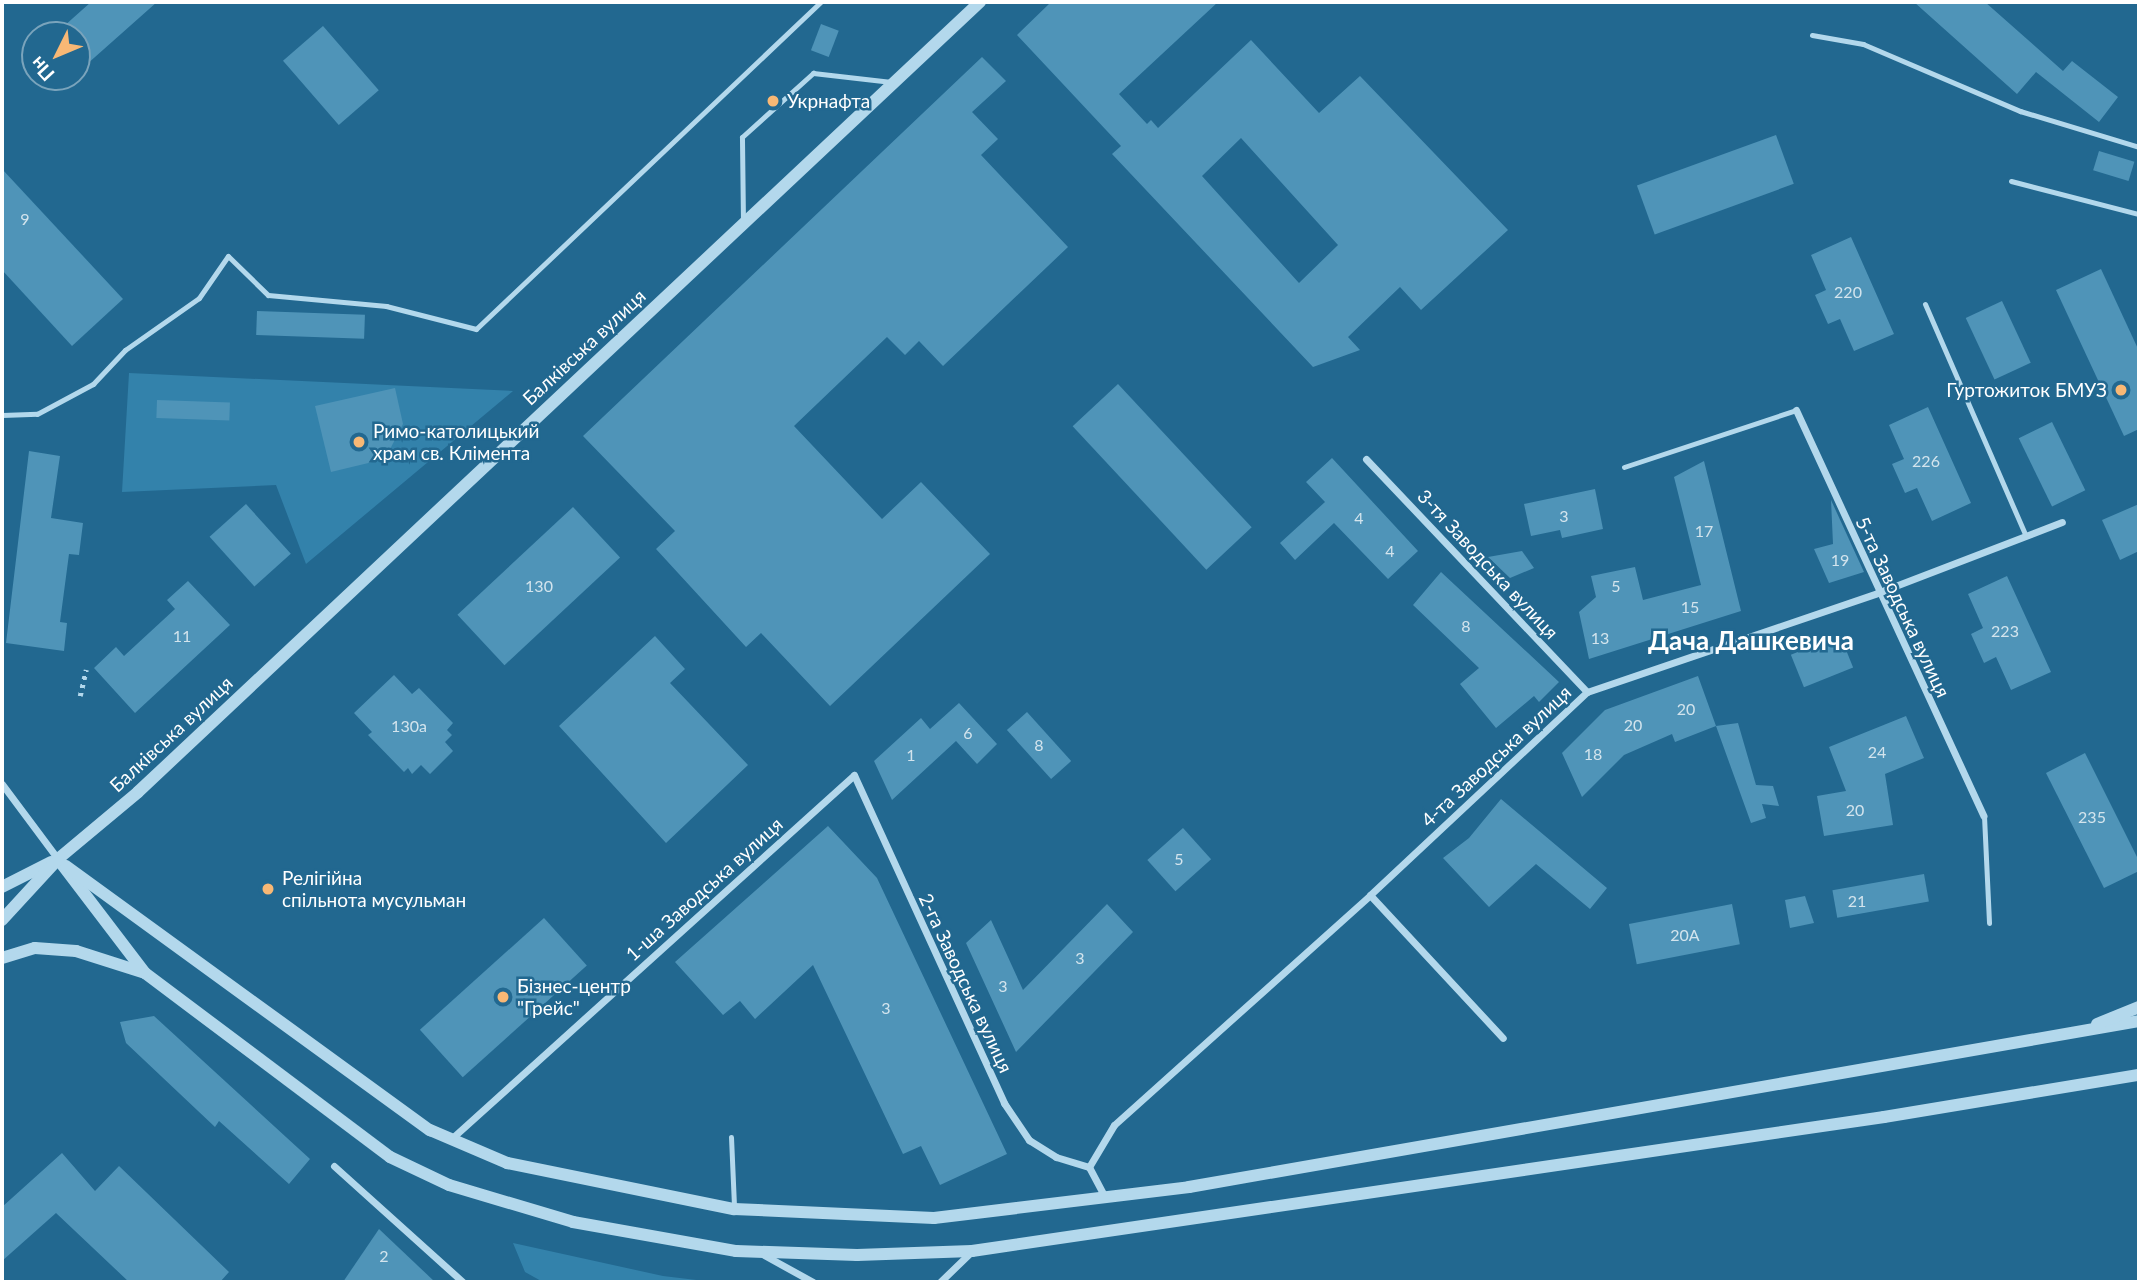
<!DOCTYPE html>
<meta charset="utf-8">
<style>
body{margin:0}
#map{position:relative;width:2141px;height:1284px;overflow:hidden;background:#226890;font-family:Lato,sans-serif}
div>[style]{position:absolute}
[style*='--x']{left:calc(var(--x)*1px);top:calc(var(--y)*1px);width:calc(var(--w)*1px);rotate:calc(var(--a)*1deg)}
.green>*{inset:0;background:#3382ab}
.building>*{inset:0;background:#4f94b8;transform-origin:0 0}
.path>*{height:4.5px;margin-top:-2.25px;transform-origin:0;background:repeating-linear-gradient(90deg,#b3d8ec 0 3.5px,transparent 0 8.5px)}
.service>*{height:5px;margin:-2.5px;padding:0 2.5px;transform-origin:2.5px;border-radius:2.5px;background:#b3d8ec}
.minor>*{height:7px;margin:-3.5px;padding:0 3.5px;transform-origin:3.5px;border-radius:3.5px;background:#b3d8ec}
.tertiary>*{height:12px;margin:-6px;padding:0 6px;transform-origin:6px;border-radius:6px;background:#b3d8ec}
.dots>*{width:19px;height:19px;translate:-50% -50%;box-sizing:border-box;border:4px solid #226890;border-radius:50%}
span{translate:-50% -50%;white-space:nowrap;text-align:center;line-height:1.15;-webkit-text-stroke:5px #226890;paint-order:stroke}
.number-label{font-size:16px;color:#d3e4ed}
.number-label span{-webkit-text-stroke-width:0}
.poi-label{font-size:19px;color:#fff}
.left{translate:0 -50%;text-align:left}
.right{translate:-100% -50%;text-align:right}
.street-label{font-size:19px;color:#fff}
.district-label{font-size:26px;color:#fff;font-weight:700}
.frame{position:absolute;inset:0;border:4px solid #fff;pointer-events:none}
.north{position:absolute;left:21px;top:21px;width:70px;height:70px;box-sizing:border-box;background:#226890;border:2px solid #7aa4bc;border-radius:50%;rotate:227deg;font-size:19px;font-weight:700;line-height:28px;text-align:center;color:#fff}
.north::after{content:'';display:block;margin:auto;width:24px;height:32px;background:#f8b875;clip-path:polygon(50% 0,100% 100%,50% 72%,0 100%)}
</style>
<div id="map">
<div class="green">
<div style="clip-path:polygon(129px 373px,513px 391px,306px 564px,276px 485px,122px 492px)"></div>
<div style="clip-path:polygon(513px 1243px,663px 1276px,713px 1282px,543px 1282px,525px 1272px)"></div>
</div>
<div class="building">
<div style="clip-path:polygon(91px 2px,157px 2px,77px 73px,77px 35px,54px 35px)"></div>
<div style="clip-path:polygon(evenodd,1051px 2px,1218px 2px,1119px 94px,1147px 124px,1151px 120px,1158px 128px,1251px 40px,1319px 113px,1360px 76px,1508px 230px,1421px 310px,1400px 287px,1348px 337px,1360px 350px,1313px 367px,1112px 154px,1121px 146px,1017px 35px,1051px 2px,1241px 138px,1338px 245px,1299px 283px,1202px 176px,1241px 138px)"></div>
<div style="clip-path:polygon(1914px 2px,1985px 2px,2063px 71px,2072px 61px,2118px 97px,2099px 122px,2036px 72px,2017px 94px)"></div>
<div style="left:821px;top:24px;width:19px;height:28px;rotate:21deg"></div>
<div style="left:323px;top:26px;width:85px;height:53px;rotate:49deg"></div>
<div style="clip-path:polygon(982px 57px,1006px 81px,972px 112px,998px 139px,981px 155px,1068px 247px,943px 366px,919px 341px,905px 355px,887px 337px,794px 426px,882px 519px,921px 482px,990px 554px,830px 706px,761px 633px,746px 647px,656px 549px,675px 531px,583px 436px)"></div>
<div style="left:1776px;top:135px;width:52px;height:148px;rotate:70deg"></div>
<div style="left:2099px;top:151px;width:37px;height:20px;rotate:17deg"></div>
<div style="clip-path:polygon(2px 169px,123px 299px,72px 346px,2px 270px)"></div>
<div style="clip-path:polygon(1851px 237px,1894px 334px,1854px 351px,1840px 319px,1828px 324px,1815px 295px,1826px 290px,1811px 255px)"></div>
<div style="clip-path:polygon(2101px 269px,2139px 351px,2139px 429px,2124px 436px,2056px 290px)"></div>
<div style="left:2002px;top:301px;width:68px;height:40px;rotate:65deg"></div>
<div style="left:257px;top:311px;width:108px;height:24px;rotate:2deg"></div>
<div style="left:1118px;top:384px;width:196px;height:62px;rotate:47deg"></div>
<div style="clip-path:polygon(395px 388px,403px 424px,385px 459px,331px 472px,315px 406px)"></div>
<div style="left:157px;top:400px;width:73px;height:18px;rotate:2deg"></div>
<div style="clip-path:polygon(1928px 407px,1971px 503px,1932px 521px,1917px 488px,1905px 493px,1892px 464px,1904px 459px,1889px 425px)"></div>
<div style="left:2052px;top:422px;width:76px;height:37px;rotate:64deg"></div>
<div style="clip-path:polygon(29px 451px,60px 456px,51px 518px,83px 523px,79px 555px,69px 554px,60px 622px,67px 623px,64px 651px,6px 643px)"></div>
<div style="clip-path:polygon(1332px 458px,1418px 551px,1388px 579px,1334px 523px,1295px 560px,1280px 543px,1325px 502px,1306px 482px)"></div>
<div style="clip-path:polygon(1704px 461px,1741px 611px,1589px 659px,1579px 612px,1596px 597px,1591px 576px,1635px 567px,1643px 600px,1701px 585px,1674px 477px)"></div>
<div style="clip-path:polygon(1595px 489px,1603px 529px,1562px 538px,1560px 530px,1531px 536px,1524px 504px)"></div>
<div style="clip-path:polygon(1831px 500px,1864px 572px,1829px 583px,1814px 549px,1833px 544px)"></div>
<div style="left:246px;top:504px;width:67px;height:49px;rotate:48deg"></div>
<div style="clip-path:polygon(2139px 504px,2139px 551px,2120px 560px,2102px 520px)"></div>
<div style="left:573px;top:507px;width:69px;height:158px;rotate:47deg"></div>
<div style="clip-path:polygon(1522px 551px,1534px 568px,1510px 578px,1488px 557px)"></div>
<div style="clip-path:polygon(1441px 572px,1559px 682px,1539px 702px,1534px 696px,1496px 728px,1460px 684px,1479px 668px,1413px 605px)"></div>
<div style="clip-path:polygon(2007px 576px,2051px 672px,2011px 690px,1996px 657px,1984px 663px,1971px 634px,1983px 628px,1968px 594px)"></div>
<div style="clip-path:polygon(188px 581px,230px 625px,135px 713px,94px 668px,116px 647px,124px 656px,175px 609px,167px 600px)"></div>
<div style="left:1840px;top:635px;width:35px;height:53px;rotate:68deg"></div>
<div style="clip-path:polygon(655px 636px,685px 669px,670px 683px,748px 765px,666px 843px,559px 726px)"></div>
<div style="clip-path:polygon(394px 675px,412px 694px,419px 688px,453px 723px,447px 730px,452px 735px,445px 742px,453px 751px,430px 774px,421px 765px,412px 774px,408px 768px,404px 772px,368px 735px,372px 732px,354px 713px)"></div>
<div style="clip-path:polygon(1698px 676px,1716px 726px,1675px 742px,1672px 734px,1624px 755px,1582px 797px,1562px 753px,1605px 710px)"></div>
<div style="clip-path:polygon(959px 703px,997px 744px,977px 764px,956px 741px,892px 800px,874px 761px,921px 718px,930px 729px)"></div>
<div style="left:1027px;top:712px;width:66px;height:27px;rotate:48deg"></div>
<div style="clip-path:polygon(1906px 716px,1924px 758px,1885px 774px,1893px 825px,1824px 836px,1817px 796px,1846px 791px,1829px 747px)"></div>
<div style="clip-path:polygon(1738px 723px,1756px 785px,1773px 786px,1779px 806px,1762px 804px,1766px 818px,1751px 823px,1716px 726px)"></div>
<div style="clip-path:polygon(2085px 753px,2139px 861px,2139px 871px,2104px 888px,2046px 773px)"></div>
<div style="clip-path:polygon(1501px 799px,1607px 888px,1590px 909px,1536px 864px,1489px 907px,1443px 858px,1469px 838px)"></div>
<div style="clip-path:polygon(828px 826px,877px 878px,1007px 1154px,940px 1185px,921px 1146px,903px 1154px,813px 965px,755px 1019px,740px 1001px,723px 1015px,675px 962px)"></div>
<div style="left:1183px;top:828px;width:42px;height:48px;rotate:48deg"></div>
<div style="left:1924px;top:874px;width:28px;height:93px;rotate:80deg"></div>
<div style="clip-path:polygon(1805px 896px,1814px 923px,1790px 928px,1785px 900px)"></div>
<div style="clip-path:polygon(1107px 904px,1133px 932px,1016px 1052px,966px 943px,991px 920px,1023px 990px)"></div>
<div style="left:1732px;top:904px;width:41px;height:105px;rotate:79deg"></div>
<div style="left:544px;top:918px;width:64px;height:167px;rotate:48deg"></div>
<div style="clip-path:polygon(154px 1016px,310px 1159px,289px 1184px,219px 1121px,215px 1127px,126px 1043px,120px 1022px)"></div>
<div style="clip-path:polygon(62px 1153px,95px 1191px,119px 1166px,229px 1272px,220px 1282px,129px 1282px,56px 1213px,2px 1261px,2px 1207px)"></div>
<div style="clip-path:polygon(379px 1229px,435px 1282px,343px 1282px)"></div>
</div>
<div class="path">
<div style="--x:80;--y:696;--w:27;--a:-77"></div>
</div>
<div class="service">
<div style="--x:1812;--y:35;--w:52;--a:10"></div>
<div style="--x:1863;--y:44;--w:171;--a:23.1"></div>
<div style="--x:2020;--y:111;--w:124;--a:16.8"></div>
<div style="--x:2011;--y:181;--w:132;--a:14.5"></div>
<div style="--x:743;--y:222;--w:85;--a:-90.7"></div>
<div style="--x:742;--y:137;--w:96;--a:-42"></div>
<div style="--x:813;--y:73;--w:79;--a:6.6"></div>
<div style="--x:1925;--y:304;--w:253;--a:66.5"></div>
<div style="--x:2;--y:415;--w:35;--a:-2"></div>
<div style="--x:37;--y:414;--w:64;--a:-28.2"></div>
<div style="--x:93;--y:384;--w:47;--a:-46.7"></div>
<div style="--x:125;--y:350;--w:90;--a:-35.1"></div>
<div style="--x:199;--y:298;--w:51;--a:-55.4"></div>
<div style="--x:228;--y:256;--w:56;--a:44.3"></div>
<div style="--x:268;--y:295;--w:119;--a:5.3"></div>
<div style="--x:386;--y:306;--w:93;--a:14.3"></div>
<div style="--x:476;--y:329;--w:475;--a:-43.5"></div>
<div style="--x:1624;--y:467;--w:181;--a:-18.3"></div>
<div style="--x:1984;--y:816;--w:107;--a:87.3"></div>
<div style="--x:731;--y:1137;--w:70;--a:87.5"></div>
</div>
<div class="minor">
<div style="--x:1796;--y:410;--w:447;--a:65.2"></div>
<div style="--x:1366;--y:459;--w:321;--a:46.5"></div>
<div style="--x:2;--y:784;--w:94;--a:53.3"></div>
<div style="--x:1370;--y:895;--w:195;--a:47.1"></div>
<div style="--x:451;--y:1139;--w:543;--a:-42.09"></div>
<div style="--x:854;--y:775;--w:361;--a:65.4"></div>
<div style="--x:1004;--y:1103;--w:45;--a:56"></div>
<div style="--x:1029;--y:1140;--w:32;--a:32"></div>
<div style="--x:1056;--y:1157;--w:34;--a:17"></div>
<div style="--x:334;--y:1166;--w:173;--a:42"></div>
<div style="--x:1089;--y:1167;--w:49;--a:-59.2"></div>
<div style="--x:1114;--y:1125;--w:344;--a:-41.9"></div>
<div style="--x:1370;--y:895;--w:297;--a:-43.1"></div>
<div style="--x:1587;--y:692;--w:306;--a:-18.8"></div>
<div style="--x:1877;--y:593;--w:198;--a:-21"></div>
<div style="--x:1089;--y:1167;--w:34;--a:62"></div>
<div style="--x:764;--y:1255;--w:56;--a:28.9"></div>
<div style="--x:940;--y:1282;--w:45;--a:-44.1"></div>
</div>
<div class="tertiary">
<div style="--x:58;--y:859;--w:143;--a:52.7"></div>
<div style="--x:145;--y:973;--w:306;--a:36.9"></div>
<div style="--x:390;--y:1157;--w:65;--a:25.4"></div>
<div style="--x:449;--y:1185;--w:129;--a:16.6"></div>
<div style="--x:573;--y:1222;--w:166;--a:10.1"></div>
<div style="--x:736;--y:1251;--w:121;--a:1.9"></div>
<div style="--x:857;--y:1255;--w:115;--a:-2"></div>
<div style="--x:972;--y:1251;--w:922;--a:-8.36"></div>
<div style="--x:1884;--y:1117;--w:258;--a:-9.4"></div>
<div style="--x:66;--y:866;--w:450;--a:36"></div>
<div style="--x:430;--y:1130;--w:84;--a:23.2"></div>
<div style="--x:507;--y:1163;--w:232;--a:11.5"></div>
<div style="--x:734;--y:1209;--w:200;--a:2.6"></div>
<div style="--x:934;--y:1218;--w:257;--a:-6.9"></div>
<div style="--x:1189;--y:1187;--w:964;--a:-9.91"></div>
<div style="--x:2;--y:887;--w:55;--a:-27"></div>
<div style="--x:2;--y:920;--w:83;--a:-47.4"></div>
<div style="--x:58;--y:859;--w:104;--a:-39.9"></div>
<div style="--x:138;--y:792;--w:1155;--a:-43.18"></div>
<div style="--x:2;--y:958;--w:34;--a:-17"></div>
<div style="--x:35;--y:948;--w:41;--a:4.2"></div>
<div style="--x:76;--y:951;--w:72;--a:17.7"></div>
<div style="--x:2097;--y:1024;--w:45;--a:-22"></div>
</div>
<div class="dots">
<div style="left:773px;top:101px;background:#f8b875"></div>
<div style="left:2121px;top:390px;background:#f8b875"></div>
<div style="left:359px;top:442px;background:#f8b875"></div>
<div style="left:268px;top:889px;background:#f8b875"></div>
<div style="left:503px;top:997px;background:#f8b875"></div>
</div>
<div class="number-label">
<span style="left:25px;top:219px">9</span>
<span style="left:1848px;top:292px">220</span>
<span style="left:1926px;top:461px">226</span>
<span style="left:1564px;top:516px">3</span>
<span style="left:1359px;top:518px">4</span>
<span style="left:1704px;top:531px">17</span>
<span style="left:1390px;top:551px">4</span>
<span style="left:1840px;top:560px">19</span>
<span style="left:539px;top:586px">130</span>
<span style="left:1616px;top:586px">5</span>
<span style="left:1690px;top:607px">15</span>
<span style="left:1466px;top:626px">8</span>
<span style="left:2005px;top:631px">223</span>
<span style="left:182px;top:636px">11</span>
<span style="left:1600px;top:638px">13</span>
<span style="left:1686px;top:709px">20</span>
<span style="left:1633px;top:725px">20</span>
<span style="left:409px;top:726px">130а</span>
<span style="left:968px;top:733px">6</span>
<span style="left:1039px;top:745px">8</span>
<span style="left:1877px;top:752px">24</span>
<span style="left:1593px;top:754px">18</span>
<span style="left:911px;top:755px">1</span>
<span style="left:1855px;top:810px">20</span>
<span style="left:2092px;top:817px">235</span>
<span style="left:1179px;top:859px">5</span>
<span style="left:1857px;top:901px">21</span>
<span style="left:1685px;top:935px">20А</span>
<span style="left:1080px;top:958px">3</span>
<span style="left:1003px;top:986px">3</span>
<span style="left:886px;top:1008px">3</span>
<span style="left:384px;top:1256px">2</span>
</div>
<div class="poi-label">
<span class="left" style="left:787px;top:101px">Укрнафта</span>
<span class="right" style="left:2107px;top:390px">Гуртожиток БМУЗ</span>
<span class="left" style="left:373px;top:442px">Римо-католицький<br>храм св. Клімента</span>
<span class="left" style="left:282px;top:889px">Релігійна<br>спільнота мусульман</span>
<span class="left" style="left:517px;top:997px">Бізнес-центр<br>"Грейс"</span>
</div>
<div class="street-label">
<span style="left:584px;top:347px;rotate:-43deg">Балківська вулиця</span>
<span style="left:1488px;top:564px;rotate:47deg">3-тя Заводська вулиця</span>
<span style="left:1903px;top:607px;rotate:65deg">5-та Заводська вулиця</span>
<span style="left:171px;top:734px;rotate:-43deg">Балківська вулиця</span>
<span style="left:1496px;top:756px;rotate:-43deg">4-та Заводська вулиця</span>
<span style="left:704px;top:889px;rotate:-42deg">1-ша Заводська вулиця</span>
<span style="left:966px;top:983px;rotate:65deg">2-га Заводська вулиця</span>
</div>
<div class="district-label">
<span style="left:1751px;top:641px">Дача Дашкевича</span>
</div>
<div class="frame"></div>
<div class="north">Пн</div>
</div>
